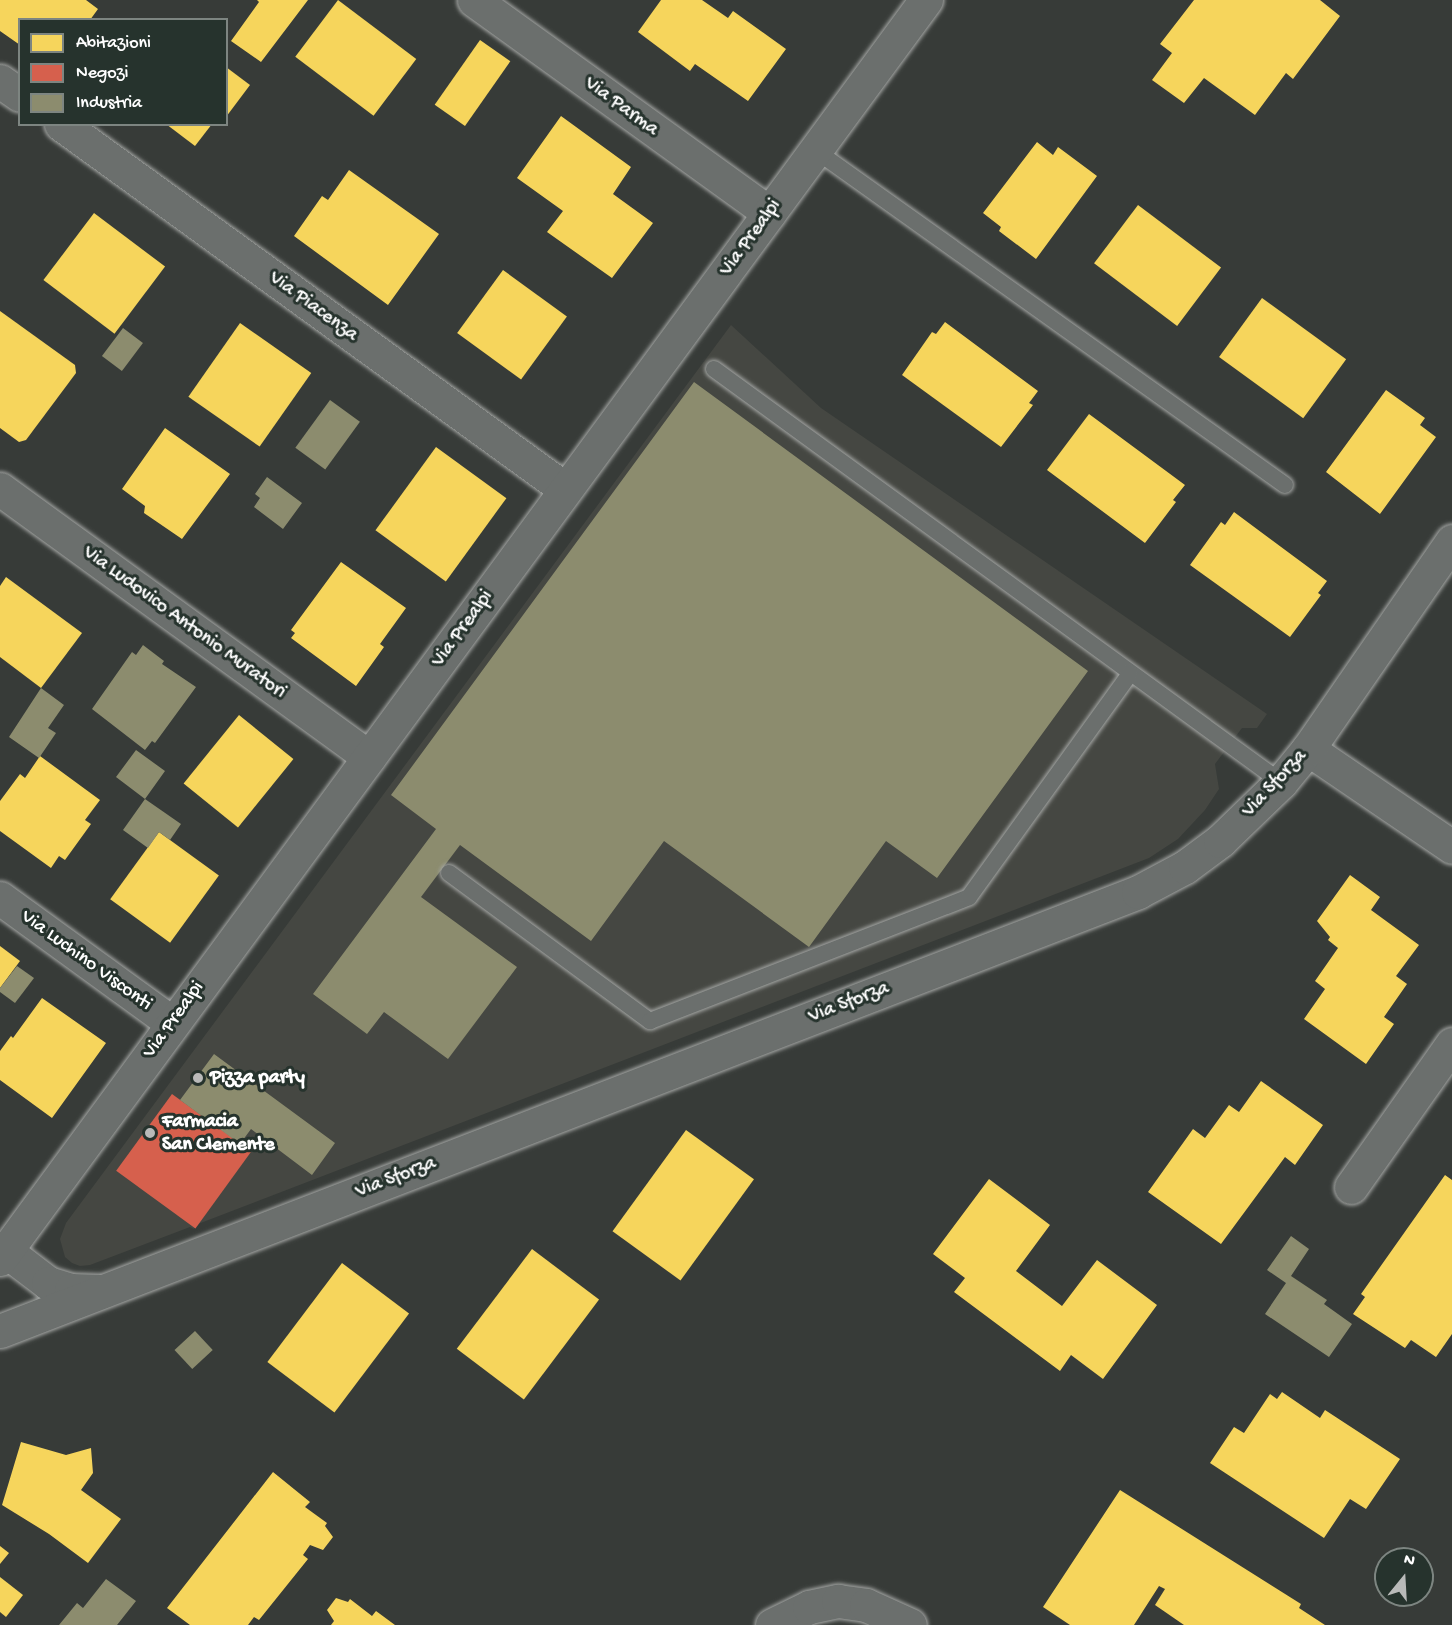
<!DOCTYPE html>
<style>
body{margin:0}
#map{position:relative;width:1452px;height:1625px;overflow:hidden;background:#373b38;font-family:"Gochi Hand",sans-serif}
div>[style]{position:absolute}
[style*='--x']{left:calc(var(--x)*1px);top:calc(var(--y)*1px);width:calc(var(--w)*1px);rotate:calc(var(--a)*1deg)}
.built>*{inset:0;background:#454742}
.homes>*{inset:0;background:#f6d55c;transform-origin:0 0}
.shops>*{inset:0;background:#d6604d;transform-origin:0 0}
.industry>*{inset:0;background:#8c8c6e;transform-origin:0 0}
.roads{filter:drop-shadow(0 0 2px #a5a7a5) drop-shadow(0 0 2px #a5a7a5)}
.lane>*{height:16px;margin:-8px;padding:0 8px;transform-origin:8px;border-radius:8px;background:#6b6f6d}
.street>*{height:33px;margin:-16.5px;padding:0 16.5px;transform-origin:16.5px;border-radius:16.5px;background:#6b6f6d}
.dots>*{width:16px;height:16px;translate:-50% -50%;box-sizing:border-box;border:3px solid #26332d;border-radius:50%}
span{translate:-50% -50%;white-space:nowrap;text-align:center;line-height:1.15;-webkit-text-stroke:6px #26332d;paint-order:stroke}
.street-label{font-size:20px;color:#fff}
.poi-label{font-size:20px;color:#fff;font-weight:700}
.left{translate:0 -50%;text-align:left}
.legend{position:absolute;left:18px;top:18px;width:210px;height:108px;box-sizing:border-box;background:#26332d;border:2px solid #7d8581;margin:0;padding:8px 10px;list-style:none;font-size:18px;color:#fff}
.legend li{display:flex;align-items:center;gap:12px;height:30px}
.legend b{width:30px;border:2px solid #7d8581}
.north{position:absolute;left:1374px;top:1547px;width:60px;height:60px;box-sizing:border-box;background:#26332d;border:2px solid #7d8581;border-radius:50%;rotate:18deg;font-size:16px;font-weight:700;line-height:24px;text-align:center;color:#fff}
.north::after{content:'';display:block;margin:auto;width:21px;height:27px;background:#b9bab9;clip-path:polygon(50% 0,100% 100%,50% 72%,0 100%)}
</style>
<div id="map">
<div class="built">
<div style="clip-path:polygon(731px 325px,821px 408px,1267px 714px,1257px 728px,1242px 728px,1215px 764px,1219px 789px,1205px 810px,1178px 839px,1149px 858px,198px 1224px,194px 1229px,190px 1227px,90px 1265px,80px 1266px,72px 1263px,65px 1257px,60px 1239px,66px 1223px)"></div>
</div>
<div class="homes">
<div style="clip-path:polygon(0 0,86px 0,98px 9px,90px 20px,20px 20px,20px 45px,0 31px)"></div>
<div style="clip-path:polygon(257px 0,308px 0,261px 62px,231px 41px,259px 2px)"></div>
<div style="left:338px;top:0;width:98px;height:71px;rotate:37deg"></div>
<div style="clip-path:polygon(661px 0,702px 0,728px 18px,733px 11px,786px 49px,748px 101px,695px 64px,690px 71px,638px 32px)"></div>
<div style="clip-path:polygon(1194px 0,1320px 0,1340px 16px,1293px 79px,1286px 73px,1255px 115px,1204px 78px,1184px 103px,1152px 80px,1172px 53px,1160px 44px)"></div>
<div style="left:480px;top:40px;width:37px;height:79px;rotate:35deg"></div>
<div style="clip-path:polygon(226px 67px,250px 85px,226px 117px)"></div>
<div style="clip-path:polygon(561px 116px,631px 167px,613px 194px,653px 223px,612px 278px,547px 232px,563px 211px,517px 178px)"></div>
<div style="clip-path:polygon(166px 124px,212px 124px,195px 146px)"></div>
<div style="clip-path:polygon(1037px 142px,1053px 155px,1058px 147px,1097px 176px,1036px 259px,999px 231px,1001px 227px,983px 213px)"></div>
<div style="clip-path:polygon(349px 170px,439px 234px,388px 305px,294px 236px,322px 196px,328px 200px)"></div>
<div style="left:1138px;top:205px;width:104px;height:73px;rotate:37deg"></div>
<div style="left:94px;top:213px;width:89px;height:84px;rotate:37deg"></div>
<div style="left:503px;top:270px;width:79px;height:78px;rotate:36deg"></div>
<div style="left:1262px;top:298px;width:104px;height:73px;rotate:36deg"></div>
<div style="clip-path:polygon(0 311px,75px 365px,76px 373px,26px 440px,19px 442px,0 428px)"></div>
<div style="clip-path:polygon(945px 322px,1038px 391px,1029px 403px,1033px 405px,1001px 447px,902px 375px,932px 332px,936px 334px)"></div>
<div style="left:240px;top:323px;width:87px;height:90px;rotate:35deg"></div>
<div style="clip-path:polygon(1386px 390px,1425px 418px,1420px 425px,1436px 437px,1380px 514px,1326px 472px)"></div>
<div style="clip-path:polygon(1089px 414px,1185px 485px,1173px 500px,1176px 502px,1145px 543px,1047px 470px)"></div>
<div style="clip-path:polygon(165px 428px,230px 474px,182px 539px,144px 513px,145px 506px,122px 489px)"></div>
<div style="left:436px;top:447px;width:87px;height:103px;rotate:36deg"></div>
<div style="clip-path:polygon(1234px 512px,1327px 581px,1318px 593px,1321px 595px,1290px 637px,1190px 565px,1221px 522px,1225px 525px)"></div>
<div style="clip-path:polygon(341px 562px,406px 608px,380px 644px,384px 647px,356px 686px,291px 638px,295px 633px,291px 630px)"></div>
<div style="clip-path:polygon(6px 577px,82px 633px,41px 688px,0 657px,0 586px)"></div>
<div style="left:239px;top:715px;width:70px;height:88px;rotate:39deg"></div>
<div style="clip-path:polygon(40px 756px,100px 800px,85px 820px,91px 824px,65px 860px,59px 856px,51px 868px,0 831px,0 801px,20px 774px,25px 778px)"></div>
<div style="left:159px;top:832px;width:74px;height:83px;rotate:36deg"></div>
<div style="clip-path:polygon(1350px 875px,1380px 897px,1371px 910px,1419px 945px,1396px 976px,1407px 984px,1384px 1017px,1394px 1024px,1366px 1064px,1304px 1019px,1325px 989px,1315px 981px,1338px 948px,1328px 940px,1330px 937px,1317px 921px)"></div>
<div style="clip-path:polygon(0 946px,20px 961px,0 988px)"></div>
<div style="clip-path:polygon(42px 998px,106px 1043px,52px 1118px,0 1080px,0 1051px,11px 1036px,13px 1038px)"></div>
<div style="clip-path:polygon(1261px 1081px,1323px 1125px,1295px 1165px,1285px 1157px,1221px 1244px,1148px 1192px,1193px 1129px,1205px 1138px,1229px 1105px,1239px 1112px)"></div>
<div style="left:686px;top:1130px;width:84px;height:125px;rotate:36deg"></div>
<div style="clip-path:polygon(1445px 1175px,1452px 1180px,1452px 1334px,1436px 1357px,1411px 1340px,1405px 1348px,1353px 1314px,1365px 1297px,1361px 1294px)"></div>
<div style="clip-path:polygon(989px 1179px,1050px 1225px,1016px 1271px,1062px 1306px,1097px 1260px,1157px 1305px,1103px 1379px,1071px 1355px,1060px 1371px,954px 1292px,965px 1278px,933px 1254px)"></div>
<div style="left:532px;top:1249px;width:84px;height:125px;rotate:37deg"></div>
<div style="left:342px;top:1263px;width:84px;height:124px;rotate:37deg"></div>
<div style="clip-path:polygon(1282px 1392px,1320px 1418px,1325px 1410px,1400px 1459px,1366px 1509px,1350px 1499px,1324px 1538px,1210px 1463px,1234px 1427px,1244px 1433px,1270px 1394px,1277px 1399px)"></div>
<div style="clip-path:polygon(21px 1442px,66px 1455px,91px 1448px,93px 1473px,81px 1490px,121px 1519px,88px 1563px,49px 1534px,2px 1505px)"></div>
<div style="clip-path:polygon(273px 1472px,310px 1502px,305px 1507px,327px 1523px,325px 1526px,333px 1537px,323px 1550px,310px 1545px,303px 1555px,308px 1559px,259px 1620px,254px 1617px,248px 1625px,190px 1625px,167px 1608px)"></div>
<div style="clip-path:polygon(1120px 1490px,1301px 1604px,1299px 1608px,1325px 1625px,1184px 1625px,1155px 1605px,1165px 1589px,1159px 1586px,1134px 1625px,1070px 1625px,1043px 1607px)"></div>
<div style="clip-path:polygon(0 1546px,9px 1553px,0 1564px)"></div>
<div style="clip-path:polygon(0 1577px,23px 1595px,6px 1617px,0 1612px)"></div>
<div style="clip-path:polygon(336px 1598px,348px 1602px,350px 1599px,372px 1616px,376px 1611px,395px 1625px,331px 1625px,334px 1621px,327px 1610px)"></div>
</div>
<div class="shops">
<div style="left:172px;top:1094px;width:98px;height:95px;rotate:36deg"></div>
</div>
<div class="industry">
<div style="left:123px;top:328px;width:25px;height:35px;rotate:37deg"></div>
<div style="clip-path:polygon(694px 382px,1088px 671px,937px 878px,886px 841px,809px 947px,664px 841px,591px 941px,460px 845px,421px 897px,517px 967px,448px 1059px,384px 1012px,367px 1034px,313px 994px,436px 829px,391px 795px)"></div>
<div style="left:330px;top:400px;width:37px;height:59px;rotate:36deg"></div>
<div style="clip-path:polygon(267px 477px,302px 503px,283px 529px,254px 507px,260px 498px,255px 494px)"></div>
<div style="clip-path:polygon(143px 645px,164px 661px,162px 664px,196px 687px,155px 743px,152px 741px,145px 750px,92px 709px,132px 652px,136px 655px)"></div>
<div style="clip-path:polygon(41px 688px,64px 705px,48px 728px,56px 733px,39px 758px,9px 737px)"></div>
<div style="clip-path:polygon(136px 750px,165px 771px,145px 799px,181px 824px,170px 840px,159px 832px,148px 848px,123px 830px,145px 799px,116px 777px)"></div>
<div style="clip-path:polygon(17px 966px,34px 978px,15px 1003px,0 992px,0 988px)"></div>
<div style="clip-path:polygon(214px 1054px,335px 1143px,312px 1175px,251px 1129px,240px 1144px,180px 1100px)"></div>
<div style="clip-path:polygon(1291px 1236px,1309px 1249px,1291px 1276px,1327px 1300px,1324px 1304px,1352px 1324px,1329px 1357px,1265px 1314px,1286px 1283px,1267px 1270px)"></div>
<div style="left:195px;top:1331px;width:26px;height:28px;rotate:47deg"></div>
<div style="clip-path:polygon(106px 1579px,136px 1601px,117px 1625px,59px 1625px,77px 1603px,83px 1608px)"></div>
</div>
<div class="roads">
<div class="lane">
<div style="--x:815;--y:150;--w:577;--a:35.48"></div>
<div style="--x:714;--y:369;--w:701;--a:36.07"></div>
<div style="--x:449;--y:873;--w:250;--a:36.4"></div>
<div style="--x:650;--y:1021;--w:342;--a:-21.2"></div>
<div style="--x:969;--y:897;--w:275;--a:-54.2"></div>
</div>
<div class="street">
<div style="--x:474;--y:0;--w:364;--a:35.8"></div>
<div style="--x:0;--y:81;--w:24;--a:35"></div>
<div style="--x:61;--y:124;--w:622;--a:35.91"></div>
<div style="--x:0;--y:489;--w:456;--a:36"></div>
<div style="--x:1308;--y:749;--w:174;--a:34.2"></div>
<div style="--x:0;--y:898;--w:213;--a:36"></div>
<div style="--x:1351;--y:1187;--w:175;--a:-54.8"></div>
<div style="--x:6;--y:1251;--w:53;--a:37.3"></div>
<div style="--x:48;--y:1283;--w:24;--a:17"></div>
<div style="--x:71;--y:1290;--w:28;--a:2"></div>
<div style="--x:0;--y:1259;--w:1563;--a:-53.67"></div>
<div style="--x:0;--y:1331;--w:1220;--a:-21.09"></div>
<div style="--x:1138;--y:892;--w:53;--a:-28"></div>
<div style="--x:1185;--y:867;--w:44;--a:-36.6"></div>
<div style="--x:1220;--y:841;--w:85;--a:-44"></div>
<div style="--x:1281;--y:782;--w:43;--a:-50.7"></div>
<div style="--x:1308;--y:749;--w:253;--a:-55.3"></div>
<div style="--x:772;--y:1625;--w:41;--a:-25.9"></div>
<div style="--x:809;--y:1607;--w:30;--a:-12"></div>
<div style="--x:838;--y:1601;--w:28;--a:8"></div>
<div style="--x:866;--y:1605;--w:48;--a:24.4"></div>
</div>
</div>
<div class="dots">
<div style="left:198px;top:1078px;background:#b9bab9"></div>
<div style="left:150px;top:1133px;background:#b9bab9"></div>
</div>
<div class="street-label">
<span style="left:621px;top:107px;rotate:36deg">Via Parma</span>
<span style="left:751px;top:238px;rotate:-54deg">Via Prealpi</span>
<span style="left:313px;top:307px;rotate:36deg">Via Piacenza</span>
<span style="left:184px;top:623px;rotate:36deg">Via Ludovico Antonio Muratori</span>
<span style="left:463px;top:629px;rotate:-54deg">Via Prealpi</span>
<span style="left:1275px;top:784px;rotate:-47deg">Via Sforza</span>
<span style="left:86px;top:961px;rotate:36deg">Via Luchino Visconti</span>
<span style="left:849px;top:1003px;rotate:-21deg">Via Sforza</span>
<span style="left:174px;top:1020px;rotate:-54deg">Via Prealpi</span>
<span style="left:396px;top:1178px;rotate:-21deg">Via Sforza</span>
</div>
<div class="poi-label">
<span class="left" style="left:210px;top:1078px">Pizza party</span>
<span class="left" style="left:162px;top:1134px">Farmacia<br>San Clemente</span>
</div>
<ul class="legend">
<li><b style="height:16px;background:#f6d55c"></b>Abitazioni</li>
<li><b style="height:16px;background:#d6604d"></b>Negozi</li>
<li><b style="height:16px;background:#8c8c6e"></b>Industria</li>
</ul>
<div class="north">N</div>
</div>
